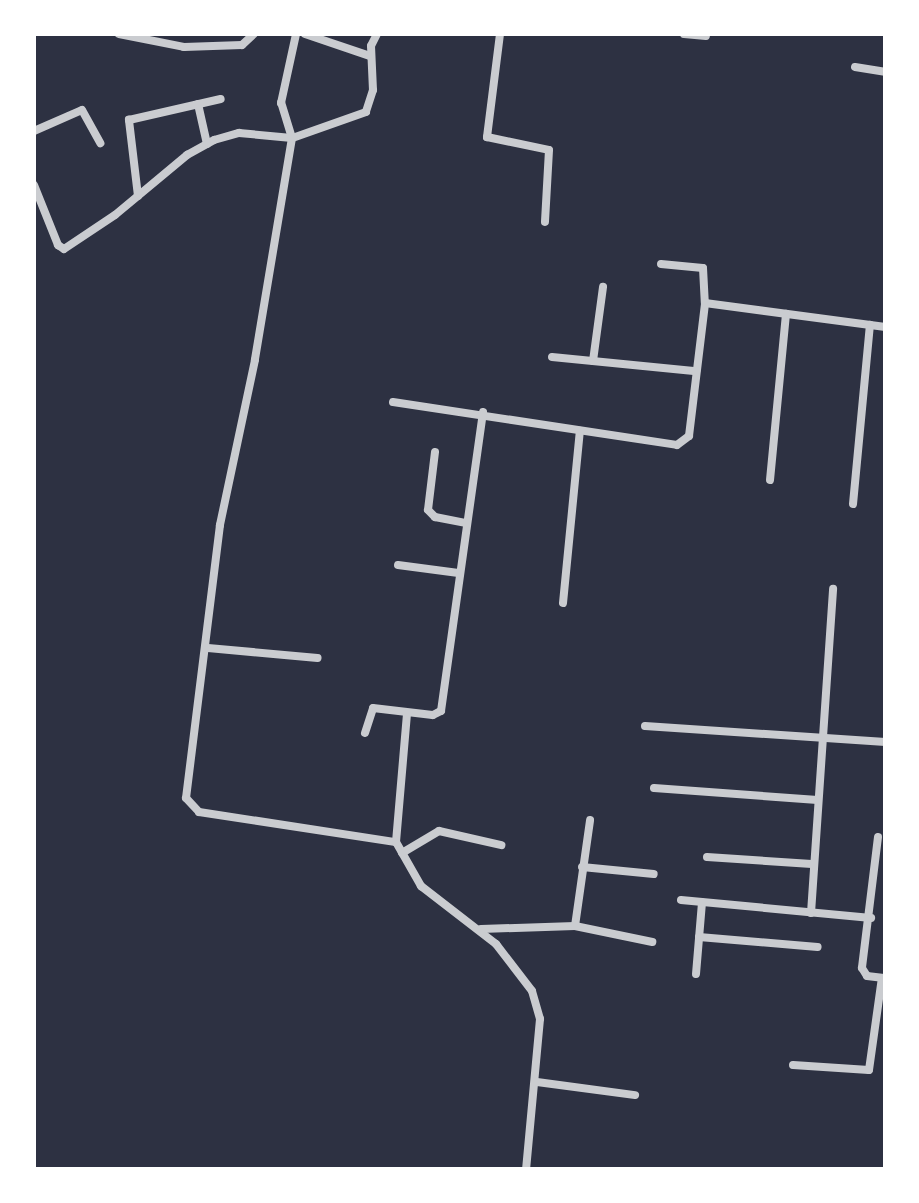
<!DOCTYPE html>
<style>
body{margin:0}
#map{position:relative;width:919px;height:1203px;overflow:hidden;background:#2d3142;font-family:"Exo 2",sans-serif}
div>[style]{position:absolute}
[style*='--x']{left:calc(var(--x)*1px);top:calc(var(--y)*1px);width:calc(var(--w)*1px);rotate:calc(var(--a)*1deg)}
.minor>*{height:8px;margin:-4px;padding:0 4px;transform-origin:4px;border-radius:4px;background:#caccd0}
span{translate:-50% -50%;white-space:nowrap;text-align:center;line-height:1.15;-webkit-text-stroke:7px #fff;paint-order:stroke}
.frame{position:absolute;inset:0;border:36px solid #fff;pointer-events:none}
</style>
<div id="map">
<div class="minor">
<div style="--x:119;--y:34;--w:66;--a:11.3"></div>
<div style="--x:184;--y:47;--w:58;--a:-2"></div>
<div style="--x:242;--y:45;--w:16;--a:-43"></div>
<div style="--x:305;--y:34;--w:69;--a:18.7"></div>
<div style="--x:377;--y:34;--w:13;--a:117"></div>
<div style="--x:371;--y:46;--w:44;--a:87.4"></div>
<div style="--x:373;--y:90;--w:23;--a:108"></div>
<div style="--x:366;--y:112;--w:78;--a:160.6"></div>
<div style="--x:292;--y:138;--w:225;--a:99.5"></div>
<div style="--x:255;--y:360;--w:169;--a:102"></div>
<div style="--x:220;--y:525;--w:275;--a:97.1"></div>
<div style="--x:186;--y:798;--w:19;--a:47"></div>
<div style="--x:199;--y:812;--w:199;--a:8.7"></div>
<div style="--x:396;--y:842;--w:51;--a:60.4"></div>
<div style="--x:421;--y:886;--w:95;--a:37.7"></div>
<div style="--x:496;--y:944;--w:59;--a:52.5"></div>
<div style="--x:532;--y:991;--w:29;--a:74"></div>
<div style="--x:540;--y:1019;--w:151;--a:95.3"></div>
<div style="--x:500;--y:34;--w:104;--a:97.2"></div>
<div style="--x:487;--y:137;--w:63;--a:11.8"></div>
<div style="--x:549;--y:150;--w:72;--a:93.2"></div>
<div style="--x:684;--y:34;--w:22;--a:5"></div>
<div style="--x:855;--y:67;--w:30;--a:9"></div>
<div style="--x:198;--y:104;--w:41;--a:77.3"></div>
<div style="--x:34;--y:131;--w:52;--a:-23.6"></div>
<div style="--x:82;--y:110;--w:38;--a:61"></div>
<div style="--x:34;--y:185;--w:65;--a:68.2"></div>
<div style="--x:58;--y:245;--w:7;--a:34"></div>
<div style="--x:64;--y:249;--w:61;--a:-33.7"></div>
<div style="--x:115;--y:215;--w:94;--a:-39.8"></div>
<div style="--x:187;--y:155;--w:31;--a:-29"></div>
<div style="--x:214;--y:140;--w:26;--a:-16"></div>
<div style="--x:239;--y:133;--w:53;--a:5.4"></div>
<div style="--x:292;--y:138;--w:37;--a:-107"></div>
<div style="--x:281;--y:103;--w:71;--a:-77.7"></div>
<div style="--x:138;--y:196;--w:77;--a:-96.8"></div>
<div style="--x:129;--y:120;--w:94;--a:-12.9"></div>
<div style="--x:661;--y:264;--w:42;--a:5.4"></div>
<div style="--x:703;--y:268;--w:35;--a:87"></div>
<div style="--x:552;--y:357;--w:145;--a:5.6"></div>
<div style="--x:593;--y:361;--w:75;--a:-82.3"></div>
<div style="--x:393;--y:402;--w:287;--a:8.6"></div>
<div style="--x:677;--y:445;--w:15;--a:-37"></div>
<div style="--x:689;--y:436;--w:134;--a:-83.1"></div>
<div style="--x:705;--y:303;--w:182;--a:7.6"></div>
<div style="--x:435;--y:452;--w:58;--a:96.9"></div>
<div style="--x:428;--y:510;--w:10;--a:45"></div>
<div style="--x:435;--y:517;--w:32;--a:11"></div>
<div style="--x:770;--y:480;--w:167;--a:-84.5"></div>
<div style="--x:853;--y:504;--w:180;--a:-84.6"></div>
<div style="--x:398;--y:565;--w:61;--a:7.6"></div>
<div style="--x:563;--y:603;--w:173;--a:-84.4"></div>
<div style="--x:208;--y:648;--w:110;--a:5.2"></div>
<div style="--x:645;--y:726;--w:241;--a:3.8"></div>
<div style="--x:365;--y:733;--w:26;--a:-72"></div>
<div style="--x:373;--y:708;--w:60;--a:6.7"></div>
<div style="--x:433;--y:715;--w:9;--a:-27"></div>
<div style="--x:441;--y:711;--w:302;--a:-82"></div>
<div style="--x:654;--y:788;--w:164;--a:4.2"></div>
<div style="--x:878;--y:837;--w:132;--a:97"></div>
<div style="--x:862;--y:968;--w:9;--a:58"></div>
<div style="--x:867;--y:976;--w:17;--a:7"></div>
<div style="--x:396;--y:842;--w:129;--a:-85.1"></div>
<div style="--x:402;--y:853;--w:43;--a:-30.7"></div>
<div style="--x:439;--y:831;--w:64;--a:12.7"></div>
<div style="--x:707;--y:857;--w:105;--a:3.8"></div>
<div style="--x:582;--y:867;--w:72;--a:5.6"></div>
<div style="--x:681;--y:900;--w:191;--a:5.4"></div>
<div style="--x:811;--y:913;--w:325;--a:-86.1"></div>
<div style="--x:575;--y:926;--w:107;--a:-81.9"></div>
<div style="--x:481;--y:929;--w:94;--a:-1.8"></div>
<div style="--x:575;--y:926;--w:79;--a:11.7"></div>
<div style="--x:699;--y:937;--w:119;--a:4.8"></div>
<div style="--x:696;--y:974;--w:72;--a:-85.2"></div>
<div style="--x:793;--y:1065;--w:76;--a:3.8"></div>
<div style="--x:869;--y:1070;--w:93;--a:-82"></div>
<div style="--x:537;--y:1082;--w:99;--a:7.6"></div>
</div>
<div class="frame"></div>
</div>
